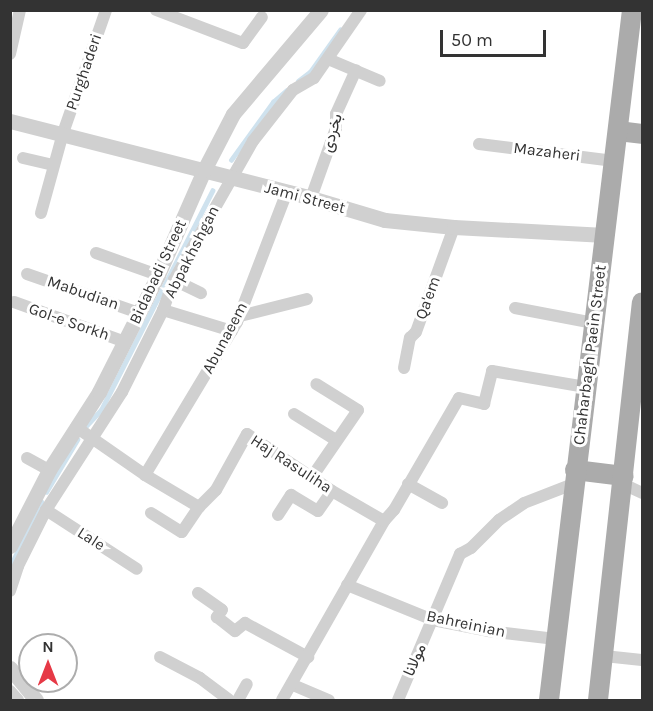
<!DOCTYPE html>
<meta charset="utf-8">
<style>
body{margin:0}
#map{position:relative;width:653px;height:711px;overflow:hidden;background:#fff;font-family:Karla,Vazirmatn,sans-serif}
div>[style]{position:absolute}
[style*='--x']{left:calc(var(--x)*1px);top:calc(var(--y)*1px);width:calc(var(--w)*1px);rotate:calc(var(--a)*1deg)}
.stream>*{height:4.5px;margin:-2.25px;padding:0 2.25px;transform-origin:2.25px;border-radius:2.25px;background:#cfe2ee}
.minor>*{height:12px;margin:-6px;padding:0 6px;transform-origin:6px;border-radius:6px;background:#d0d0d0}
.tertiary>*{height:15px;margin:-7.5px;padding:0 7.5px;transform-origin:7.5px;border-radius:7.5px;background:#d0d0d0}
.primary>*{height:20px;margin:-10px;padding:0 10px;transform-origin:10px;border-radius:10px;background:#ababab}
span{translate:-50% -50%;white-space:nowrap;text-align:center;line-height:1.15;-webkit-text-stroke:6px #fff;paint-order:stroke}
.street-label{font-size:16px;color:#333}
.frame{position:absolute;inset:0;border:12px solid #333;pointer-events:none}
.north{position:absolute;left:18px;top:633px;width:60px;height:60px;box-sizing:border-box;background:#fff;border:2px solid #adadad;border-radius:50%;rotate:0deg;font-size:16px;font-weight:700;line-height:24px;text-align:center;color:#333}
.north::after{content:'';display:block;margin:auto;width:21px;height:27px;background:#e63946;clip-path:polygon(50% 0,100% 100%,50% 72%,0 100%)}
.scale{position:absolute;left:440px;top:30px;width:106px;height:27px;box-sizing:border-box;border:3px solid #333;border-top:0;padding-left:8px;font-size:18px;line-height:21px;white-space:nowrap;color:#333;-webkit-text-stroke:4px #fff;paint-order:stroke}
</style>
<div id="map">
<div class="stream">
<div style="--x:298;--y:81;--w:15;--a:-37"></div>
<div style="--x:310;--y:72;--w:52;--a:-54.5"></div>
<div style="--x:231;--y:160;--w:72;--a:-54.1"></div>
<div style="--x:273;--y:102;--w:18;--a:-41"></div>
<div style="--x:85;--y:427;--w:23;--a:-47"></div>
<div style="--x:101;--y:410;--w:246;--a:-63.1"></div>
<div style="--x:46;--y:492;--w:61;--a:-59.2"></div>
<div style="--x:10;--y:567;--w:72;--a:-64.5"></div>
</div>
<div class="minor">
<div style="--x:156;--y:10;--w:93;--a:20.8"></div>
<div style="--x:243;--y:43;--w:32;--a:-54"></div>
<div style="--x:10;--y:54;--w:45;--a:-77.2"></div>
<div style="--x:328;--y:59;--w:56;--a:22.9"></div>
<div style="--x:479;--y:144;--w:136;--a:7.2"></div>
<div style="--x:23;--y:158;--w:31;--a:13"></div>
<div style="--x:311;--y:198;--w:74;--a:-70.3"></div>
<div style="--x:336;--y:128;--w:14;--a:-90"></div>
<div style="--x:336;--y:114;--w:48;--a:-65.6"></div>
<div style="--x:41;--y:213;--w:83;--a:-74.6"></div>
<div style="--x:63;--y:133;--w:130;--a:-70.7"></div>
<div style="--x:96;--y:253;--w:66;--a:19.5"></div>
<div style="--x:27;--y:274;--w:119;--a:19.2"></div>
<div style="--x:174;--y:280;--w:30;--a:26"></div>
<div style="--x:14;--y:302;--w:118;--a:19.8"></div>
<div style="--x:515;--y:308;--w:80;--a:10.8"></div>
<div style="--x:163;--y:310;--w:72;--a:16.9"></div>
<div style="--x:240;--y:316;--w:69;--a:-14.2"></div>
<div style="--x:404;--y:368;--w:31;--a:-79"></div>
<div style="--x:410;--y:338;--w:8;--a:-45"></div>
<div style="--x:416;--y:332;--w:112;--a:-70.1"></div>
<div style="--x:294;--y:414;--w:49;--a:31.8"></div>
<div style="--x:76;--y:427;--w:84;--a:34.8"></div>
<div style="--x:145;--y:475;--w:63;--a:30.7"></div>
<div style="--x:199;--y:507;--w:24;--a:-45"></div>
<div style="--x:216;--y:490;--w:64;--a:-61"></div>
<div style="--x:247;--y:434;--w:102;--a:33.8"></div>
<div style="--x:332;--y:491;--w:60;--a:30"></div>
<div style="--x:27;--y:458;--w:25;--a:29"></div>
<div style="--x:145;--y:475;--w:179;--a:-59"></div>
<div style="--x:237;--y:322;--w:139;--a:-69"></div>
<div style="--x:312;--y:477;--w:81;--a:-55.5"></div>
<div style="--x:358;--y:410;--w:49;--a:-148.2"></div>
<div style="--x:408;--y:484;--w:39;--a:29"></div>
<div style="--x:623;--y:484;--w:21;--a:25"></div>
<div style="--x:46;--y:510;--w:108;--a:33"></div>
<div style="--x:151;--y:513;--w:36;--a:32"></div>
<div style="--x:182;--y:532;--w:30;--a:-56"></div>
<div style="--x:278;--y:515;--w:24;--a:-57"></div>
<div style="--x:291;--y:495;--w:31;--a:31"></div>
<div style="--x:318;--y:511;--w:24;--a:-55"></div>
<div style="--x:347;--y:585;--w:93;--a:22.1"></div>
<div style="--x:433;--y:620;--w:56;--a:11.3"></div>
<div style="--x:488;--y:631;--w:68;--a:6.7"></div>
<div style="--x:10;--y:591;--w:26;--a:-72"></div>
<div style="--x:18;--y:566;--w:63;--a:-63.4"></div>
<div style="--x:46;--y:510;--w:140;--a:-57.2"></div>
<div style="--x:122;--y:392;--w:92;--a:-63.4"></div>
<div style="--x:163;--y:310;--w:32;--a:-70"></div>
<div style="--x:174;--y:280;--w:160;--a:-60.4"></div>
<div style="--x:253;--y:141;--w:65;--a:-51.9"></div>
<div style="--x:293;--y:90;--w:24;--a:-30"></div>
<div style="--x:314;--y:78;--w:83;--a:-55.3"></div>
<div style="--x:198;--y:593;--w:29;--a:35"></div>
<div style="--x:222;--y:610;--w:9;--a:126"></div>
<div style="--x:217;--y:617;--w:23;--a:38"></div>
<div style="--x:235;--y:631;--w:13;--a:-39"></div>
<div style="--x:245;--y:623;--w:72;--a:28.4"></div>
<div style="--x:604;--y:656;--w:38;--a:6"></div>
<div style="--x:160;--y:657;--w:45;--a:27.7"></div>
<div style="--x:200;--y:678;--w:36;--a:37"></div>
<div style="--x:293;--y:685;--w:39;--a:23"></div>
<div style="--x:10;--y:691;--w:12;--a:48"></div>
<div style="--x:238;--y:700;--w:18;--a:-61"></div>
<div style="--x:282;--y:700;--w:206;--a:-60.3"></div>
<div style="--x:384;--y:521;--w:15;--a:-48"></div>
<div style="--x:394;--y:510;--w:129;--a:-59.9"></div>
<div style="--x:459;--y:398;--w:26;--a:13"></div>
<div style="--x:484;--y:404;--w:34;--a:-76"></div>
<div style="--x:492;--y:371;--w:95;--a:9.7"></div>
<div style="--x:398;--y:700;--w:159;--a:-67"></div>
<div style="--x:460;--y:554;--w:13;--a:-29"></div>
<div style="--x:471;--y:548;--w:40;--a:-45"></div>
<div style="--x:499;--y:520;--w:30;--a:-34"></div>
<div style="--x:524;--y:503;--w:53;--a:-21.2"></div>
</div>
<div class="tertiary">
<div style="--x:10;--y:121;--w:311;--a:14.3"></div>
<div style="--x:311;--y:198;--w:77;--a:16.6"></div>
<div style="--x:385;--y:220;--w:69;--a:5.8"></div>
<div style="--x:454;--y:227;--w:151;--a:3"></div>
<div style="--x:10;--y:546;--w:85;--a:-62.8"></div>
<div style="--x:49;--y:470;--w:93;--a:-57.3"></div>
<div style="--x:99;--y:392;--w:131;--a:-63.2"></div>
<div style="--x:158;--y:275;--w:115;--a:-66.3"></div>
<div style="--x:204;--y:170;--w:63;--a:-62.6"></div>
<div style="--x:233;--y:114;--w:136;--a:-49.8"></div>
<div style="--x:10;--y:668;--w:41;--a:50.9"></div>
</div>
<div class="primary">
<div style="--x:618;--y:131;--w:24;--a:7"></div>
<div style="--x:575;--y:470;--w:49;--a:7"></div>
<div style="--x:549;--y:700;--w:695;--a:-83.14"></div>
<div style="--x:598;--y:700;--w:400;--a:-83.7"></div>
</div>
<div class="street-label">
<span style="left:84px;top:72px;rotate:-71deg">Purghaderi</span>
<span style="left:332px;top:133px;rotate:-74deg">بخردی</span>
<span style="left:547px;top:152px;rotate:7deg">Mazaheri</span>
<span style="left:305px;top:198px;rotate:15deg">Jami Street</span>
<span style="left:192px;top:252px;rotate:-63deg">Abpakhshgan</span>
<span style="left:158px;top:272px;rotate:-65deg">Bidabadi Street</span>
<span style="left:83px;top:293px;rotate:19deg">Mabudian</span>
<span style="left:428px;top:298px;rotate:-70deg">Qa'em</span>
<span style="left:69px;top:322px;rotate:19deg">Gol-e Sorkh</span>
<span style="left:225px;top:338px;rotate:-62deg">Abunaeem</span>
<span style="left:590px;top:355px;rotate:-83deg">Chaharbagh Paein Street</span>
<span style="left:291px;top:464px;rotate:33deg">Haj Rasuliha</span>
<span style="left:91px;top:539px;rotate:33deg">Lale</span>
<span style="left:466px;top:624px;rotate:12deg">Bahreinian</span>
<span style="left:415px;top:660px;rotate:-66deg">مولانا</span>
</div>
<div class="frame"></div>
<div class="north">N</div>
<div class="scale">50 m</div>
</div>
